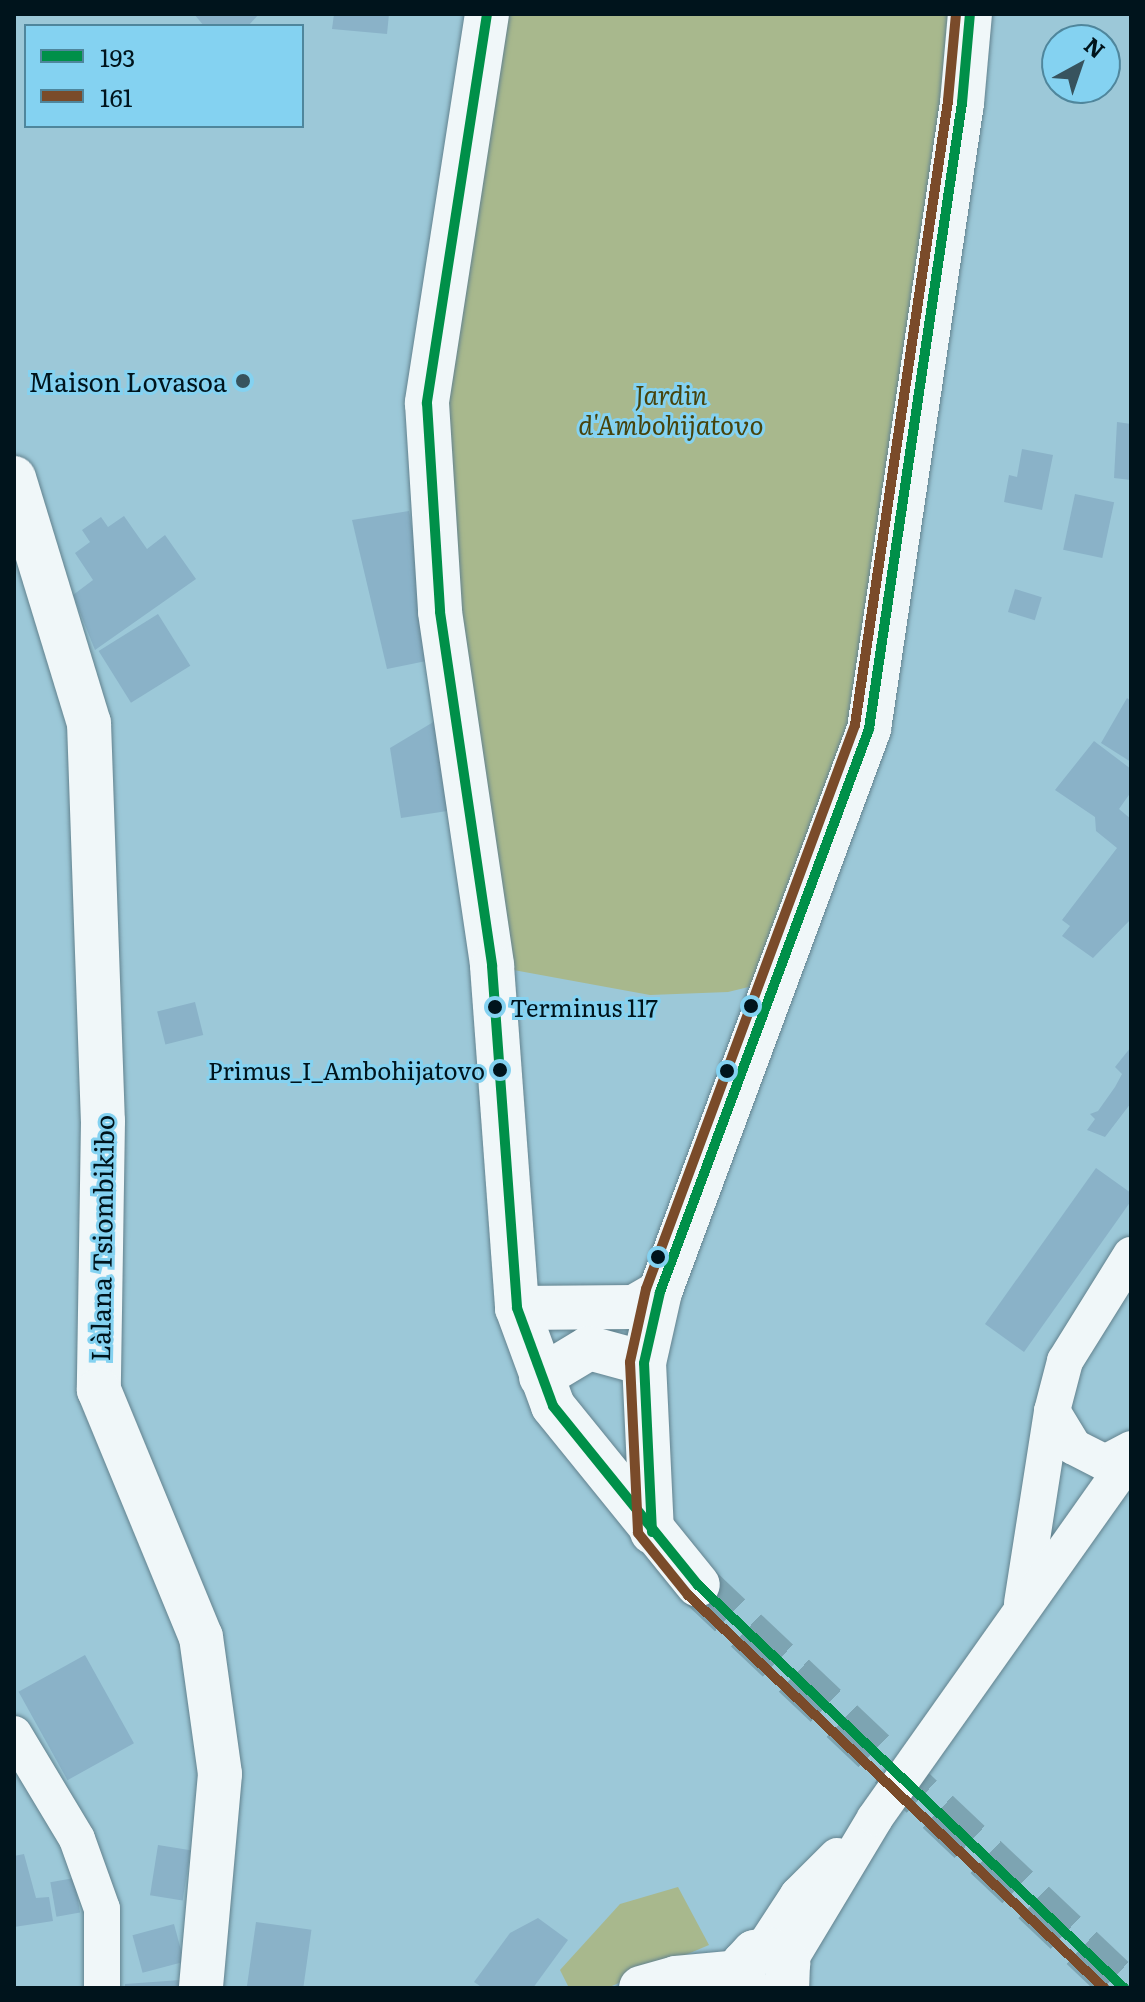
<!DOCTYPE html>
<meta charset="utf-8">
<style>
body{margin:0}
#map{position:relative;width:1145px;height:2002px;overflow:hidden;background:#9cc8d8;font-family:Literata,serif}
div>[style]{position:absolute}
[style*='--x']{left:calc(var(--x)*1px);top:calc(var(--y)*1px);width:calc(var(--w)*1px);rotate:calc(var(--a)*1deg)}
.green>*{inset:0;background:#a8b88d}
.building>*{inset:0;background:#8ab2c8;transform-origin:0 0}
.secondary-tunnel>*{height:44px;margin-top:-22px;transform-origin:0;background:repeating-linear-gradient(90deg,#7da4b2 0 44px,transparent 0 66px)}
.roads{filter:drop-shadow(0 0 2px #62828e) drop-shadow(0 0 2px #62828e)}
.minor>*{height:36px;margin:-18px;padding:0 18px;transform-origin:18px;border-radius:18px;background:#f0f7f9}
.tertiary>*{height:44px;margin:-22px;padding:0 22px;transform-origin:22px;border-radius:22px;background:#f0f7f9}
.secondary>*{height:44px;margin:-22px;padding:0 22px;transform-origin:22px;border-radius:22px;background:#f0f7f9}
.bus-1>*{height:10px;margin:-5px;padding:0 5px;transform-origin:5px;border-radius:5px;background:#009049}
.bus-2>*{height:10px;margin:-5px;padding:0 5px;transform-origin:5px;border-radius:5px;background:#7a4b2a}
.dots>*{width:22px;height:22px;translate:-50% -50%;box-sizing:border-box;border:4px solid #84d2f1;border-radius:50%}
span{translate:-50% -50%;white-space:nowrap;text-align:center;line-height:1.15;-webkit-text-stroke:6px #84d2f1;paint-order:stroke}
.bus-label{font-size:24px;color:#00141c}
.left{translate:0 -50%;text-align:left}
.right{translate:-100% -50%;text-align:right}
.poi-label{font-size:26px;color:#00141c}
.park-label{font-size:26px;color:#47430c;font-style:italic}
.street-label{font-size:26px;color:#00141c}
.frame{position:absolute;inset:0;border:16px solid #00141c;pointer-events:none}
.legend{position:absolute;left:24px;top:24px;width:280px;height:104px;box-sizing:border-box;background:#84d2f1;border:2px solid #4f869c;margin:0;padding:10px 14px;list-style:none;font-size:24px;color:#00141c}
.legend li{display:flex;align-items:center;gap:16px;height:40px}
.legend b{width:40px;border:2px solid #4f869c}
.north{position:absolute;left:1041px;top:24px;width:80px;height:80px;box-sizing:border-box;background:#84d2f1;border:2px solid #4f869c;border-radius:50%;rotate:40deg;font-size:22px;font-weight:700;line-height:32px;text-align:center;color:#00141c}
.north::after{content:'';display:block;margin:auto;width:28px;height:36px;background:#37535e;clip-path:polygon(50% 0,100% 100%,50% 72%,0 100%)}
</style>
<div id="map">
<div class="green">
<div style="clip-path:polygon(487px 14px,970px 14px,873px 703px,777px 980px,728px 992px,650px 995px,492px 966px,427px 403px)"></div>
<div style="clip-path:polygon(678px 1887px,709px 1945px,607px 1988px,569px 1988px,560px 1970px,620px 1904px)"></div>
</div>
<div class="building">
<div style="clip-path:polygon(194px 14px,259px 14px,248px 26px,204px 26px)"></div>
<div style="clip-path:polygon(334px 14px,389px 14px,387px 34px,332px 29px)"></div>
<div style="clip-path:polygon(1117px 422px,1131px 424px,1131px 480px,1114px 478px)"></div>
<div style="clip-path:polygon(1022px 449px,1053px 455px,1042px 510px,1004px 502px,1009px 475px,1017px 477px)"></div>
<div style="left:1075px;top:494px;width:40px;height:57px;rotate:12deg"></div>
<div style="clip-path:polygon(409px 511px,436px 659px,387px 669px,352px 520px)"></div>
<div style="clip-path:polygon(124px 516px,147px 549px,165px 535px,196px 579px,95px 650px,73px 595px,93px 580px,75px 553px,90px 542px,82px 530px,101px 517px,108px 527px)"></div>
<div style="left:1015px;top:589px;width:28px;height:24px;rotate:17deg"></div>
<div style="left:158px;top:614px;width:61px;height:70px;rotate:58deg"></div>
<div style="clip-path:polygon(1127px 698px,1131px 701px,1131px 762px,1101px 743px)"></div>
<div style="clip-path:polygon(440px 718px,454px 810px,401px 818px,390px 748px)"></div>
<div style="clip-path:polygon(1094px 741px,1131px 769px,1131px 792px,1119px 809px,1131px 819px,1131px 919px,1093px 958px,1062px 936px,1070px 926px,1062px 920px,1117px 848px,1096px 831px,1095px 817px,1055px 790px)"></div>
<div style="left:195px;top:1002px;width:34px;height:39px;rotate:76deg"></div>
<div style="clip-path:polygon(1131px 1047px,1131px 1103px,1105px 1137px,1087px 1130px,1095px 1119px,1090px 1114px,1098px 1111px,1115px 1087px,1122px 1074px,1115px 1067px)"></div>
<div style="clip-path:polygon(1096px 1168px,1131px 1193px,1131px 1201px,1024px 1352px,985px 1324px)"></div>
<div style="left:85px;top:1655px;width:101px;height:76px;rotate:61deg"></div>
<div style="left:158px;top:1845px;width:33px;height:51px;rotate:9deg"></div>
<div style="clip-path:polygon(24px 1854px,36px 1898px,49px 1897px,53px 1921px,14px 1927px,14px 1856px)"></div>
<div style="left:74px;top:1878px;width:35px;height:24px;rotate:80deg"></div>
<div style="clip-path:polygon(538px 1918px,568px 1940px,533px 1988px,483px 1988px,474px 1982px,510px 1933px)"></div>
<div style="left:256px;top:1922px;width:56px;height:67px;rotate:8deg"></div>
<div style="left:174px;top:1924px;width:39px;height:43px;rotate:75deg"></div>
<div style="clip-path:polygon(181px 1980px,181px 1988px,125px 1988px,125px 1984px)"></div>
</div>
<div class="secondary-tunnel">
<div style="--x:698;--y:1585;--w:586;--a:43.41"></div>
</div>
<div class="roads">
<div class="minor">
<div style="--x:1052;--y:1411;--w:42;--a:58.6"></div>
<div style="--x:1074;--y:1447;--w:35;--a:27"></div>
<div style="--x:1105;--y:1463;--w:30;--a:-28"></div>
<div style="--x:1022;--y:1603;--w:194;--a:-81.1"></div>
<div style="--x:1052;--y:1411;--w:52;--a:-75.4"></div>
<div style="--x:1065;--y:1361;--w:125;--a:-58.1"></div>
<div style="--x:14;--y:1734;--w:122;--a:59"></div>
<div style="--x:77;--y:1839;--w:74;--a:70.3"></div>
<div style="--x:102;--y:1909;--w:79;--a:90"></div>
<div style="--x:762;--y:1950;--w:66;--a:-56.8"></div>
<div style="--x:798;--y:1895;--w:55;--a:-45"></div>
<div style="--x:788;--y:1963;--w:169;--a:-59"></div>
<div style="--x:875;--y:1818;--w:443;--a:-54.7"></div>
</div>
<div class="tertiary">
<div style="--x:14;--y:478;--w:256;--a:73"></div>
<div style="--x:89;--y:723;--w:398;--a:88"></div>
<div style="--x:103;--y:1121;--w:269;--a:90.9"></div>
<div style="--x:99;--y:1390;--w:267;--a:67.6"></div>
<div style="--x:201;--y:1637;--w:138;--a:82.1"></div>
<div style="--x:220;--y:1774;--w:215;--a:95.1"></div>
<div style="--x:641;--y:1988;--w:36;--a:-16"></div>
<div style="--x:676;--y:1978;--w:65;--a:-5.3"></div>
<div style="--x:745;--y:1988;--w:24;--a:-95"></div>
<div style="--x:743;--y:1964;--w:16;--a:-47"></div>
<div style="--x:754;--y:1952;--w:15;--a:-11"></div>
<div style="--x:769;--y:1949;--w:24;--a:36"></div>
<div style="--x:788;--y:1963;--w:25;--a:92"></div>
</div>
<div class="secondary">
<div style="--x:487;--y:14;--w:394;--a:98.8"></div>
<div style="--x:427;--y:403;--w:209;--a:86.4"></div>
<div style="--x:440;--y:612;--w:358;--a:81.6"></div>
<div style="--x:492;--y:966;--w:343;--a:85.8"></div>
<div style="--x:517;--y:1308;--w:104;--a:69.8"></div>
<div style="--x:553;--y:1406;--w:230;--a:51"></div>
<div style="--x:517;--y:1308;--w:117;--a:-0.5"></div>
<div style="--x:634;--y:1307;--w:30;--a:-30"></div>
<div style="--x:541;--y:1377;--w:56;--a:-31.1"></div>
<div style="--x:589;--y:1348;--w:57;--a:15.3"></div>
<div style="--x:652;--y:1532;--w:169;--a:-92.7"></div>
<div style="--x:644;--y:1363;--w:73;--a:-77.3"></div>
<div style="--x:660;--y:1292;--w:601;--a:-69.63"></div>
<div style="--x:869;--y:729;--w:633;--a:-81.55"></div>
<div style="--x:962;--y:103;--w:89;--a:-84.9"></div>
</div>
</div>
<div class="bus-1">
<div style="--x:487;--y:14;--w:394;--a:98.8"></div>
<div style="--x:427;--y:403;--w:209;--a:86.4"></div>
<div style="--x:440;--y:612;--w:358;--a:81.6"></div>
<div style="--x:492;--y:966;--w:343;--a:85.8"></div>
<div style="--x:517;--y:1308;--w:104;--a:69.8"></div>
<div style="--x:553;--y:1406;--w:230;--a:51"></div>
<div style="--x:698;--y:1585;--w:586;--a:43.41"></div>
<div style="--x:652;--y:1532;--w:169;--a:-92.7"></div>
<div style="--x:644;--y:1363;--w:73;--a:-77.3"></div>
<div style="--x:660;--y:1292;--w:601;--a:-69.63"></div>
<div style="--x:869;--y:729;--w:633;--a:-81.55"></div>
<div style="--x:962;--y:103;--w:89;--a:-84.9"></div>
</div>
<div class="bus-2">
<div style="--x:956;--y:14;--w:87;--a:95.3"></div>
<div style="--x:948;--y:101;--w:631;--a:98.48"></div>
<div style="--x:855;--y:725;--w:601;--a:110.33"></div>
<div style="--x:646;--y:1289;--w:75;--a:102.4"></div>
<div style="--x:630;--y:1362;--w:171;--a:87.3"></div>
<div style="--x:638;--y:1533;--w:80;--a:51.1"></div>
<div style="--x:688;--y:1595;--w:572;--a:43.37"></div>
</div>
<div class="dots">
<div style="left:243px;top:381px;background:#37535e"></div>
<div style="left:751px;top:1006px;background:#00141c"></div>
<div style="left:495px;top:1007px;background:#00141c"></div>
<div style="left:500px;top:1070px;background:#00141c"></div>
<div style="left:727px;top:1071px;background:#00141c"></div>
<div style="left:658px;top:1257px;background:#00141c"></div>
</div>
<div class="bus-label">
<span class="left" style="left:510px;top:1007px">Terminus 117</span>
<span class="right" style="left:485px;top:1070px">Primus_I_Ambohijatovo</span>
</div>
<div class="poi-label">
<span class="right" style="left:227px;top:381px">Maison Lovasoa</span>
</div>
<div class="park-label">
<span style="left:671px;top:409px">Jardin<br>d'Ambohijatovo</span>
</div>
<div class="street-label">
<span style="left:101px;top:1238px;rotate:-89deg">Làlana Tsiombikibo</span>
</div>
<div class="frame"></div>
<ul class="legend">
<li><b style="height:10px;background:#009049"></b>193</li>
<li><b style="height:10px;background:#7a4b2a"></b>161</li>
</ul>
<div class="north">N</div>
</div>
